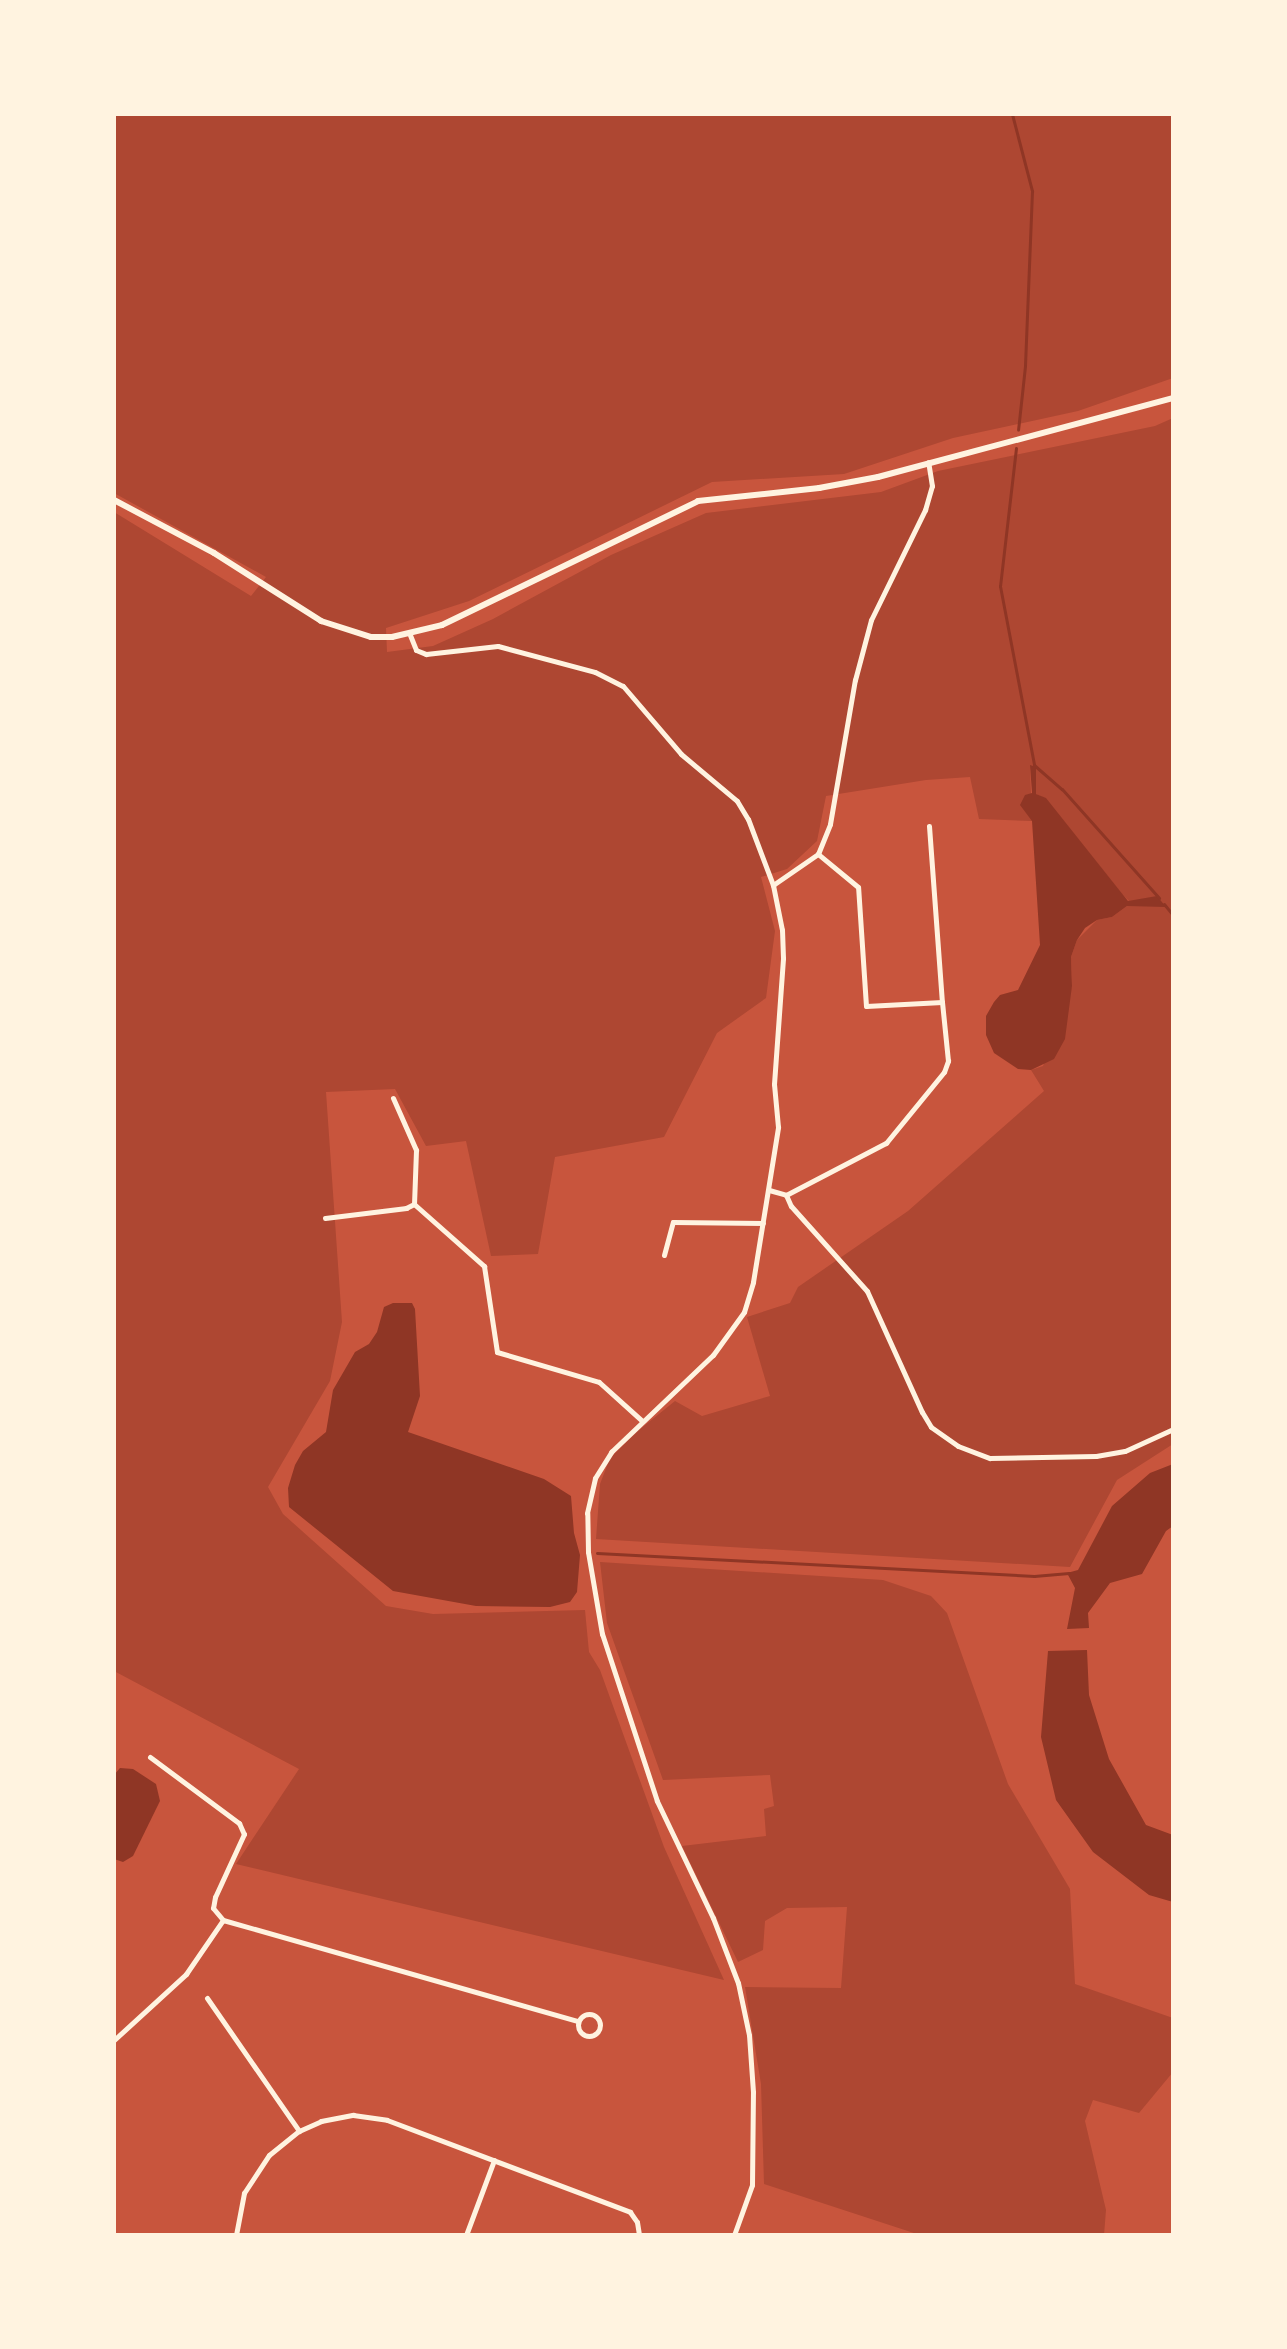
<!DOCTYPE html>
<style>
body{margin:0}
#map{position:relative;width:1287px;height:2349px;overflow:hidden;background:#c8553d;font-family:"Exo 2",sans-serif}
div>[style]{position:absolute}
[style*='--x']{left:calc(var(--x)*1px);top:calc(var(--y)*1px);width:calc(var(--w)*1px);rotate:calc(var(--a)*1deg)}
.green>*{inset:0;background:#ae4732}
.water>*{inset:0;background:#8f3625}
.stream>*{height:3px;margin:-1.5px;padding:0 1.5px;transform-origin:1.5px;border-radius:1.5px;background:#8f3625}
.minor>*{height:5px;margin:-2.5px;padding:0 2.5px;transform-origin:2.5px;border-radius:2.5px;background:#fff3e0}
.minor>.ring{margin:-2.5px;padding:0;box-sizing:content-box;background:none;border:5px solid #fff3e0;border-radius:50%}
.tertiary>*{height:6px;margin:-3px;padding:0 3px;transform-origin:3px;border-radius:3px;background:#fff3e0}
span{translate:-50% -50%;white-space:nowrap;text-align:center;line-height:1.15;-webkit-text-stroke:6px #fff3e0;paint-order:stroke}
.frame{position:absolute;inset:0;border:116px solid #fff3e0;pointer-events:none}
</style>
<div id="map">
<div class="green">
<div style="clip-path:polygon(114px 114px,1173px 114px,1173px 378px,1078px 411px,953px 438px,844px 474px,712px 482px,469px 601px,386px 628px,387px 652px,433px 646px,493px 619px,611px 555px,706px 513px,881px 492px,938px 471px,1155px 426px,1173px 418px,1173px 1444px,1117px 1480px,1070px 1567px,596px 1539px,600px 1484px,610px 1458px,639px 1430px,675px 1401px,702px 1416px,770px 1396px,747px 1317px,790px 1303px,798px 1287px,908px 1211px,1044px 1091px,1031px 1070px,1043px 1066px,1072px 986px,1071px 957px,1077px 940px,1097px 920px,1112px 917px,1127px 906px,1149px 900px,1129px 901px,1123px 895px,1046px 799px,1036px 794px,1030px 766px,1032px 821px,979px 819px,970px 777px,926px 780px,826px 796px,817px 841px,787px 869px,761px 877px,775px 931px,766px 998px,717px 1033px,664px 1137px,555px 1157px,538px 1254px,491px 1256px,466px 1141px,426px 1146px,395px 1089px,326px 1092px,342px 1322px,330px 1381px,268px 1487px,283px 1514px,386px 1606px,433px 1614px,585px 1610px,589px 1652px,600px 1670px,664px 1847px,724px 1980px,236px 1864px,299px 1769px,114px 1671px,114px 512px,251px 596px,266px 577px,114px 493px)"></div>
<div style="clip-path:polygon(600px 1562px,883px 1580px,931px 1596px,947px 1613px,1008px 1784px,1070px 1889px,1075px 1984px,1173px 2018px,1173px 2072px,1139px 2113px,1093px 2100px,1085px 2121px,1106px 2210px,1104px 2235px,920px 2235px,764px 2184px,761px 2084px,745px 1987px,841px 1988px,847px 1907px,787px 1908px,765px 1921px,763px 1950px,738px 1962px,682px 1846px,766px 1836px,764px 1809px,774px 1806px,770px 1775px,663px 1780px,607px 1623px)"></div>
</div>
<div class="water">
<div style="clip-path:polygon(1030px 765px,1036px 767px,1036px 794px,1046px 798px,1128px 901px,1157px 896px,1166px 907px,1127px 906px,1112px 917px,1097px 920px,1085px 928px,1077px 940px,1071px 957px,1072px 986px,1065px 1039px,1054px 1059px,1031px 1070px,1018px 1069px,994px 1053px,986px 1035px,986px 1016px,994px 1002px,1000px 995px,1018px 990px,1040px 945px,1032px 821px,1020px 805px,1025px 795px,1032px 793px)"></div>
<div style="clip-path:polygon(393px 1303px,412px 1303px,415px 1309px,420px 1396px,408px 1432px,544px 1479px,571px 1496px,574px 1533px,580px 1555px,577px 1592px,570px 1602px,550px 1607px,476px 1606px,393px 1591px,289px 1507px,288px 1488px,295px 1465px,303px 1451px,326px 1432px,333px 1390px,355px 1352px,369px 1344px,377px 1332px,384px 1307px)"></div>
<div style="clip-path:polygon(1173px 1464px,1173px 1526px,1166px 1531px,1142px 1574px,1110px 1583px,1088px 1613px,1089px 1628px,1067px 1629px,1075px 1588px,1067px 1573px,1078px 1570px,1112px 1506px,1150px 1473px)"></div>
<div style="clip-path:polygon(1087px 1650px,1089px 1695px,1109px 1759px,1146px 1825px,1173px 1835px,1173px 1902px,1149px 1895px,1093px 1852px,1056px 1800px,1041px 1737px,1048px 1651px)"></div>
<div style="clip-path:polygon(120px 1768px,133px 1769px,156px 1784px,160px 1801px,133px 1856px,123px 1862px,114px 1859px,114px 1775px)"></div>
</div>
<div class="stream">
<div style="--x:1012;--y:114;--w:80;--a:75.4"></div>
<div style="--x:1032;--y:191;--w:175;--a:92.3"></div>
<div style="--x:1025;--y:366;--w:64;--a:96.2"></div>
<div style="--x:1016;--y:448;--w:139;--a:96.6"></div>
<div style="--x:1000;--y:586;--w:182;--a:79.2"></div>
<div style="--x:1034;--y:765;--w:37;--a:41"></div>
<div style="--x:1062;--y:789;--w:146;--a:48.3"></div>
<div style="--x:1164;--y:904;--w:14;--a:51"></div>
<div style="--x:597;--y:1553;--w:438;--a:3"></div>
<div style="--x:1034;--y:1576;--w:35;--a:-5"></div>
</div>
<div class="minor">
<div style="--x:410;--y:635;--w:16;--a:68"></div>
<div style="--x:416;--y:650;--w:11;--a:22"></div>
<div style="--x:426;--y:654;--w:72;--a:-6.3"></div>
<div style="--x:498;--y:646;--w:100;--a:15"></div>
<div style="--x:595;--y:672;--w:31;--a:27"></div>
<div style="--x:623;--y:686;--w:89;--a:49.5"></div>
<div style="--x:681;--y:754;--w:73;--a:40"></div>
<div style="--x:737;--y:801;--w:21;--a:59"></div>
<div style="--x:748;--y:819;--w:71;--a:69.3"></div>
<div style="--x:929;--y:826;--w:176;--a:85.8"></div>
<div style="--x:393;--y:1098;--w:57;--a:66.1"></div>
<div style="--x:416;--y:1150;--w:54;--a:92.1"></div>
<div style="--x:414;--y:1204;--w:94;--a:41.5"></div>
<div style="--x:484;--y:1266;--w:87;--a:81.4"></div>
<div style="--x:497;--y:1352;--w:106;--a:16.4"></div>
<div style="--x:599;--y:1382;--w:57;--a:42.1"></div>
<div style="--x:769;--y:1190;--w:18;--a:16"></div>
<div style="--x:786;--y:1195;--w:12;--a:66"></div>
<div style="--x:791;--y:1206;--w:114;--a:48.2"></div>
<div style="--x:867;--y:1291;--w:133;--a:65.6"></div>
<div style="--x:922;--y:1412;--w:17;--a:59"></div>
<div style="--x:931;--y:1427;--w:33;--a:35"></div>
<div style="--x:958;--y:1446;--w:34;--a:21"></div>
<div style="--x:990;--y:1458;--w:106;--a:-1.1"></div>
<div style="--x:1096;--y:1456;--w:29;--a:-10"></div>
<div style="--x:1125;--y:1451;--w:53;--a:-24.6"></div>
<div style="--x:786;--y:1195;--w:113;--a:-27.5"></div>
<div style="--x:886;--y:1143;--w:92;--a:-50.8"></div>
<div style="--x:944;--y:1072;--w:12;--a:-70"></div>
<div style="--x:948;--y:1061;--w:59;--a:-95.8"></div>
<div style="--x:942;--y:1002;--w:76;--a:177"></div>
<div style="--x:866;--y:1006;--w:119;--a:-93.8"></div>
<div style="--x:858;--y:887;--w:52;--a:-140.5"></div>
<div style="--x:325;--y:1218;--w:82;--a:-7"></div>
<div style="--x:406;--y:1208;--w:9;--a:-27"></div>
<div style="--x:664;--y:1255;--w:34;--a:-75"></div>
<div style="--x:673;--y:1222;--w:90;--a:0.6"></div>
<div style="--x:150;--y:1757;--w:111;--a:36.6"></div>
<div style="--x:239;--y:1823;--w:12;--a:66"></div>
<div style="--x:244;--y:1834;--w:69;--a:114.7"></div>
<div style="--x:215;--y:1897;--w:11;--a:100"></div>
<div style="--x:213;--y:1908;--w:16;--a:50"></div>
<div style="--x:223;--y:1920;--w:369;--a:15.9"></div>
<div style="--x:207;--y:1998;--w:162;--a:55.3"></div>
<div class="ring" style="left:578px;top:2014px;width:17px;height:17px"></div>
<div style="--x:114;--y:2040;--w:98;--a:-42.5"></div>
<div style="--x:186;--y:1974;--w:65;--a:-55.6"></div>
<div style="--x:236;--y:2235;--w:43;--a:-79.2"></div>
<div style="--x:244;--y:2193;--w:45;--a:-56.7"></div>
<div style="--x:269;--y:2155;--w:38;--a:-39"></div>
<div style="--x:299;--y:2131;--w:24;--a:-24"></div>
<div style="--x:321;--y:2121;--w:33;--a:-11"></div>
<div style="--x:353;--y:2115;--w:34;--a:8"></div>
<div style="--x:387;--y:2120;--w:260;--a:20.7"></div>
<div style="--x:630;--y:2212;--w:12;--a:55"></div>
<div style="--x:637;--y:2222;--w:13;--a:81"></div>
<div style="--x:466;--y:2235;--w:80;--a:-69.5"></div>
<div style="--x:734;--y:2235;--w:53;--a:-70.2"></div>
<div style="--x:752;--y:2185;--w:93;--a:-89.4"></div>
<div style="--x:753;--y:2092;--w:57;--a:-94"></div>
<div style="--x:749;--y:2035;--w:53;--a:-101.9"></div>
<div style="--x:738;--y:1983;--w:70;--a:-111"></div>
<div style="--x:713;--y:1918;--w:130;--a:-115.6"></div>
<div style="--x:657;--y:1801;--w:176;--a:-108.2"></div>
<div style="--x:602;--y:1634;--w:83;--a:-99.7"></div>
<div style="--x:588;--y:1552;--w:39;--a:-91"></div>
<div style="--x:587;--y:1513;--w:36;--a:-77"></div>
<div style="--x:595;--y:1478;--w:31;--a:-58"></div>
<div style="--x:611;--y:1452;--w:141;--a:-43.6"></div>
<div style="--x:713;--y:1355;--w:53;--a:-54.2"></div>
<div style="--x:744;--y:1312;--w:31;--a:-73"></div>
<div style="--x:753;--y:1282;--w:157;--a:-80.8"></div>
<div style="--x:778;--y:1127;--w:43;--a:-95.3"></div>
<div style="--x:774;--y:1084;--w:126;--a:-85.9"></div>
<div style="--x:783;--y:958;--w:28;--a:-92"></div>
<div style="--x:782;--y:930;--w:46;--a:-101.3"></div>
<div style="--x:773;--y:885;--w:55;--a:-34.6"></div>
<div style="--x:818;--y:854;--w:32;--a:-68"></div>
<div style="--x:830;--y:824;--w:146;--a:-80.2"></div>
<div style="--x:855;--y:680;--w:62;--a:-75.1"></div>
<div style="--x:871;--y:620;--w:123;--a:-63.9"></div>
<div style="--x:925;--y:510;--w:25;--a:-74"></div>
<div style="--x:932;--y:486;--w:24;--a:-99"></div>
</div>
<div class="tertiary">
<div style="--x:114;--y:500;--w:113;--a:27.9"></div>
<div style="--x:214;--y:553;--w:127;--a:32.4"></div>
<div style="--x:321;--y:621;--w:52;--a:17.7"></div>
<div style="--x:371;--y:637;--w:21;--a:0"></div>
<div style="--x:392;--y:637;--w:51;--a:-13.5"></div>
<div style="--x:442;--y:625;--w:284;--a:-25.8"></div>
<div style="--x:698;--y:501;--w:122;--a:-6.1"></div>
<div style="--x:819;--y:488;--w:60;--a:-10.6"></div>
<div style="--x:878;--y:477;--w:305;--a:-15"></div>
</div>
<div class="frame"></div>
</div>
